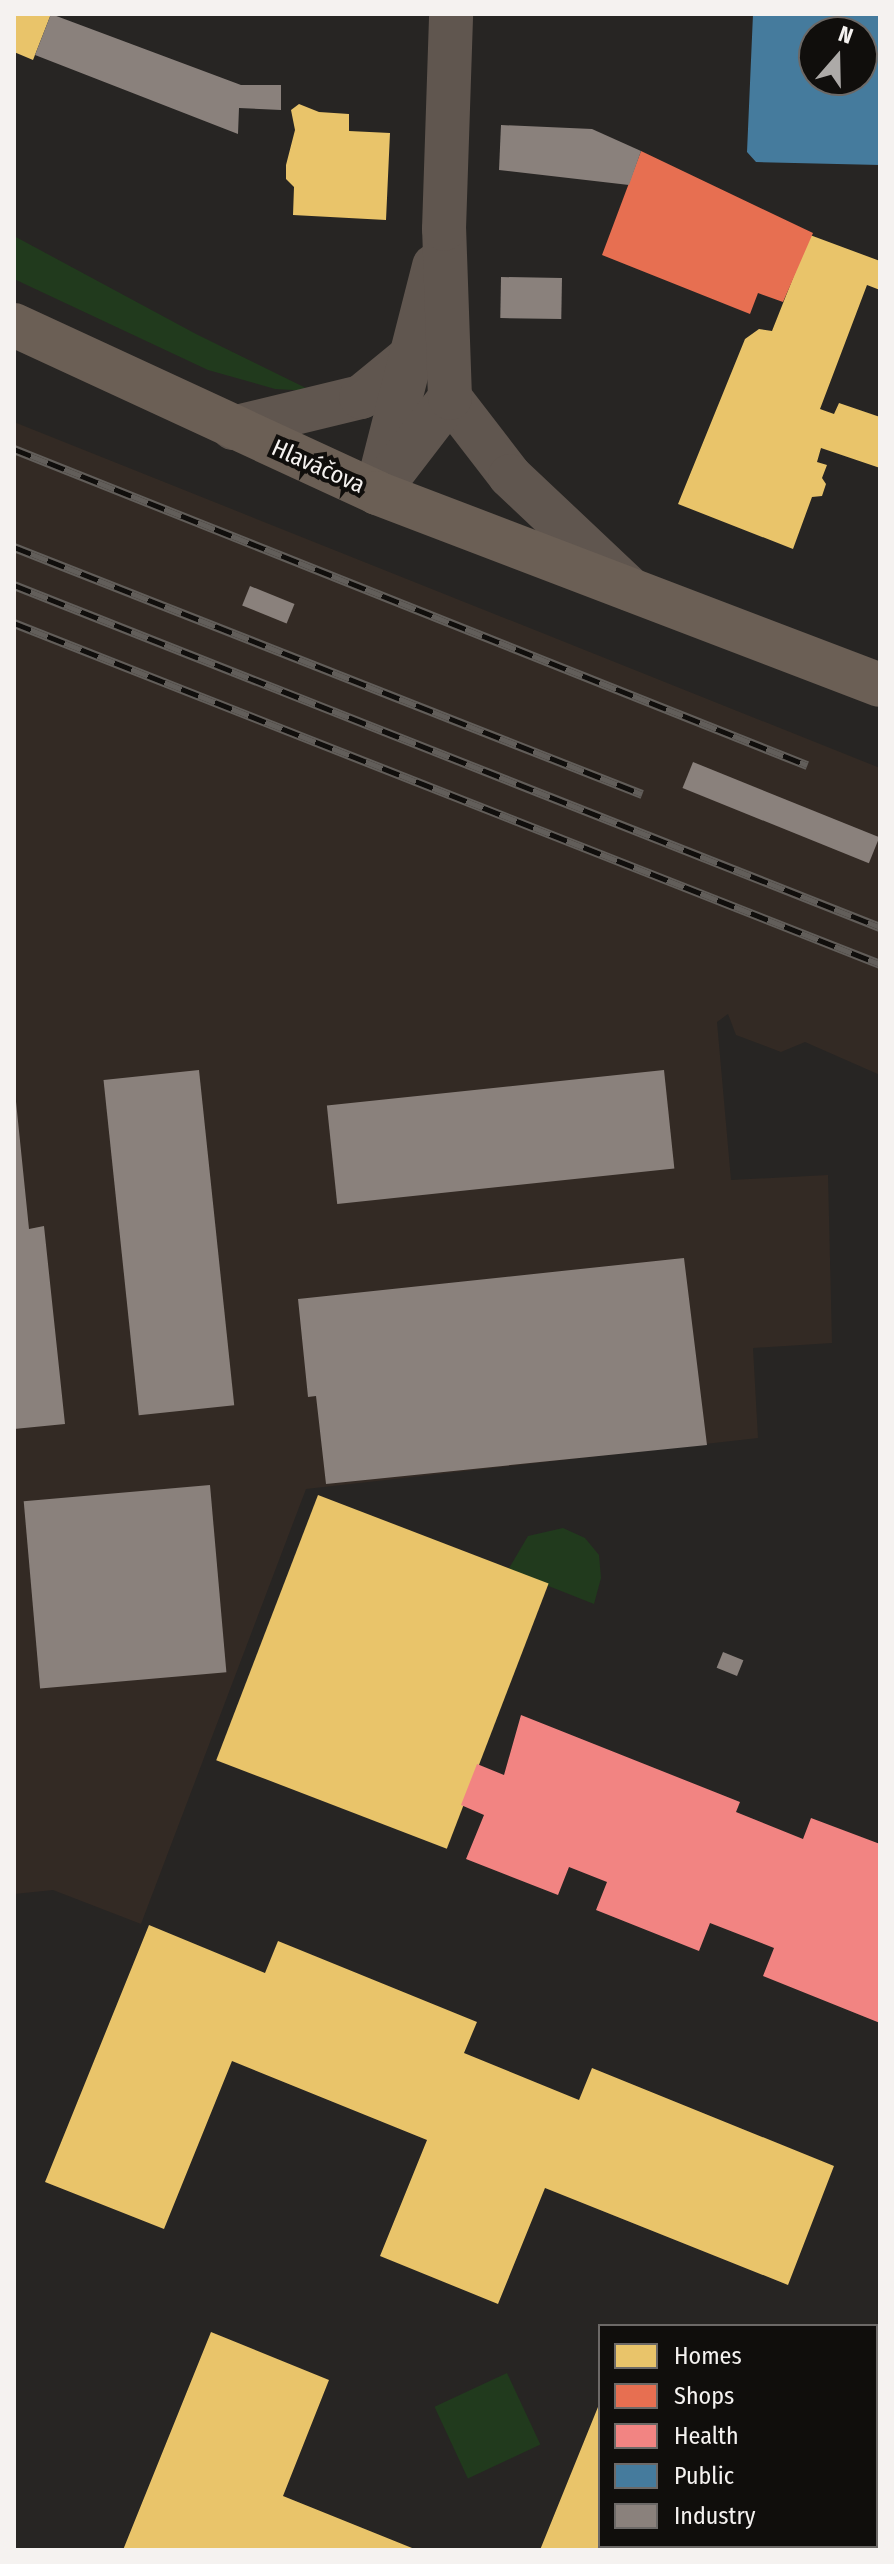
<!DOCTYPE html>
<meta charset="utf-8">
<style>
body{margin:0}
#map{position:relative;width:894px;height:2564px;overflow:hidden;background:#272523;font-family:"Fira Sans Condensed",sans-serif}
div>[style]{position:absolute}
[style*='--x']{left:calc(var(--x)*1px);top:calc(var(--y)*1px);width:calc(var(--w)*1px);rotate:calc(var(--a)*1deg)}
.built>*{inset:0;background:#332a24}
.green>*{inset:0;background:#213a1d;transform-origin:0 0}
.homes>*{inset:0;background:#e9c46a;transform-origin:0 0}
.shops>*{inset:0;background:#e76f51}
.health>*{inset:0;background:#f28482}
.public>*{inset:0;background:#457b9d}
.industry>*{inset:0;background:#8a817c;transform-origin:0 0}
.minor>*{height:44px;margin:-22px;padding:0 22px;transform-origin:22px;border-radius:22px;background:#60564f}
.primary>*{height:44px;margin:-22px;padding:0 22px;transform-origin:22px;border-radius:22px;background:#6b5f55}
.rail>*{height:9px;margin-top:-4.5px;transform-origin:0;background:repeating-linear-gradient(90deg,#100e0c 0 18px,#625e5a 0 36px);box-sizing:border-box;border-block:2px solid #625e5a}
span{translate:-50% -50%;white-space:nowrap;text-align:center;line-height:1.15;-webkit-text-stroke:8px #100e0c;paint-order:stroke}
.street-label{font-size:24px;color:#f5f2f0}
.frame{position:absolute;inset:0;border:16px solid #f5f2f0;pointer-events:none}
.legend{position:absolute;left:598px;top:2324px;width:280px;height:224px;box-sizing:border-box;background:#100e0c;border:2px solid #6c6967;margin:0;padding:10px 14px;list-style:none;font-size:24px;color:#f5f2f0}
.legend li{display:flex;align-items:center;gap:16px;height:40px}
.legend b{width:40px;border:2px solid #6c6967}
.north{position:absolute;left:798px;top:16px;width:80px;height:80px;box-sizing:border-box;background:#100e0c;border:2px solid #6c6967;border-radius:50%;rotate:20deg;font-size:22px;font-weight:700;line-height:32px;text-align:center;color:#f5f2f0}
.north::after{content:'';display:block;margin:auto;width:28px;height:36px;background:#adaaa8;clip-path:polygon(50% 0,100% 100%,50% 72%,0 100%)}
</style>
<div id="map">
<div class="built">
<div style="clip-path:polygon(14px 422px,880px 768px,880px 1075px,805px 1042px,781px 1052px,736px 1035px,728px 1014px,717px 1022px,731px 1180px,828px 1175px,832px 1343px,753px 1348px,758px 1438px,306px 1489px,141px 1924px,53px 1890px,14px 1894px)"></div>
</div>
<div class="green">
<div style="clip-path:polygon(14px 236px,196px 334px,312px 391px,275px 389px,208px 370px,14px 279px)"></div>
<div style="clip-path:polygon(563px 1528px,585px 1538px,599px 1555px,601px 1578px,594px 1604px,508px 1570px,528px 1536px)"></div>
<div style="left:507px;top:2373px;width:79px;height:80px;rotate:65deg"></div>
</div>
<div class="homes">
<div style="clip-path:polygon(14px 14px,51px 14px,33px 60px,14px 52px)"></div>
<div style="clip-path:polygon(299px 104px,319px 112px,349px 114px,349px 131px,390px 133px,386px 220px,293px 215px,294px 187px,286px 179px,286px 165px,295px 130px,291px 110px)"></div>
<div style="clip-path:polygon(810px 235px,880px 261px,880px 290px,867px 285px,820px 409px,834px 414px,839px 403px,880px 417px,880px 468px,821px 448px,817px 462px,827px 465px,822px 478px,826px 484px,822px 496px,812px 497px,793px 549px,678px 504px,745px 339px,759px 329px,772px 331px)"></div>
<div style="left:318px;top:1495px;width:247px;height:284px;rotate:21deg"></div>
<div style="clip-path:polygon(149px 1925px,265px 1973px,278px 1941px,477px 2022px,464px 2053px,579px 2100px,592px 2068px,834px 2166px,788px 2285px,545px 2188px,498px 2304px,380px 2256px,427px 2140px,232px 2061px,164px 2229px,45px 2182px)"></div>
<div style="clip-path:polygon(211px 2332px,329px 2380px,283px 2496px,417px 2550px,123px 2550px)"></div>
<div style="clip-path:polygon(600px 2402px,600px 2546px,680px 2546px,678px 2550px,540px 2550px)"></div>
</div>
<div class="shops">
<div style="clip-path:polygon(641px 151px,813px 233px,783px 302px,758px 293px,750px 314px,602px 255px)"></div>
</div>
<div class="health">
<div style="clip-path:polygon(521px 1715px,740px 1802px,736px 1812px,803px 1839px,811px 1818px,880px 1844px,880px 2023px,763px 1976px,774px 1948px,710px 1923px,699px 1951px,596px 1910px,607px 1882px,569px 1867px,558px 1895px,466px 1859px,484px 1815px,461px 1805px,477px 1764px,504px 1775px)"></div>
</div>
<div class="public">
<div style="clip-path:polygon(evenodd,753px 14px,880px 14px,880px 165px,756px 162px,747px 152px,753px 14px,814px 32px,862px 32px,862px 80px,814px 80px,814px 32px)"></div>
</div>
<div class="industry">
<div style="clip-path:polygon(51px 14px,241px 85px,281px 85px,281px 110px,239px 108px,238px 134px,35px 55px)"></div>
<div style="clip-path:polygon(501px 125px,592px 129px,641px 151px,629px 185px,499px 170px)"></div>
<div style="left:501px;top:277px;width:61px;height:41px;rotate:1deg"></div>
<div style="left:250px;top:586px;width:48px;height:21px;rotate:22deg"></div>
<div style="left:693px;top:762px;width:201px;height:28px;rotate:22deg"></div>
<div style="left:199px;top:1070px;width:337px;height:96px;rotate:84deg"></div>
<div style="left:664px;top:1070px;width:99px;height:339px;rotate:84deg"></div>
<div style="clip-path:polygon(14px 1082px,29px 1229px,44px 1226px,65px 1424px,14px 1429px)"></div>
<div style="clip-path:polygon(684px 1258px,707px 1445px,326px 1484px,316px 1396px,308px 1397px,298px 1299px)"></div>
<div style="left:210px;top:1485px;width:188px;height:187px;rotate:85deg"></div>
<div style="left:723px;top:1652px;width:22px;height:17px;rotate:22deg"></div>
</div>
<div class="minor">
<div style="--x:450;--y:398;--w:98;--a:52.4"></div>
<div style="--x:510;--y:476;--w:165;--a:43.3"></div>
<div style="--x:233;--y:428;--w:132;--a:-13.6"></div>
<div style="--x:361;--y:397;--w:58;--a:-39.4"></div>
<div style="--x:379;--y:482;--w:223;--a:-75.7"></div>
<div style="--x:377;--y:493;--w:120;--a:-52.5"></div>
<div style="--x:450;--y:398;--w:169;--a:-92"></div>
<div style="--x:444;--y:229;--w:215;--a:-88.1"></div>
<div style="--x:876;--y:2368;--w:11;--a:-68"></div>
<div style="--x:802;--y:2550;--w:4;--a:-76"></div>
</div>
<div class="primary">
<div style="--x:14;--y:325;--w:400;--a:24.8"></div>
<div style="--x:377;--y:493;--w:538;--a:20.89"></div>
</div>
<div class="rail">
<div style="--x:14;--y:449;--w:854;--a:21.73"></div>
<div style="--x:14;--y:547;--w:675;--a:21.47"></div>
<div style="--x:14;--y:585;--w:931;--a:21.55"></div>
<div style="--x:14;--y:623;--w:931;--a:21.49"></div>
</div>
<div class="street-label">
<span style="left:318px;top:467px;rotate:24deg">Hlaváčova</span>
</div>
<div class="frame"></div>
<ul class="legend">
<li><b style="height:22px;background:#e9c46a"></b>Homes</li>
<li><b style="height:22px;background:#e76f51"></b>Shops</li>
<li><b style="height:22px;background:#f28482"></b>Health</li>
<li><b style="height:22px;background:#457b9d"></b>Public</li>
<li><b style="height:22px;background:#8a817c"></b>Industry</li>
</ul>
<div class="north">N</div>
</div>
